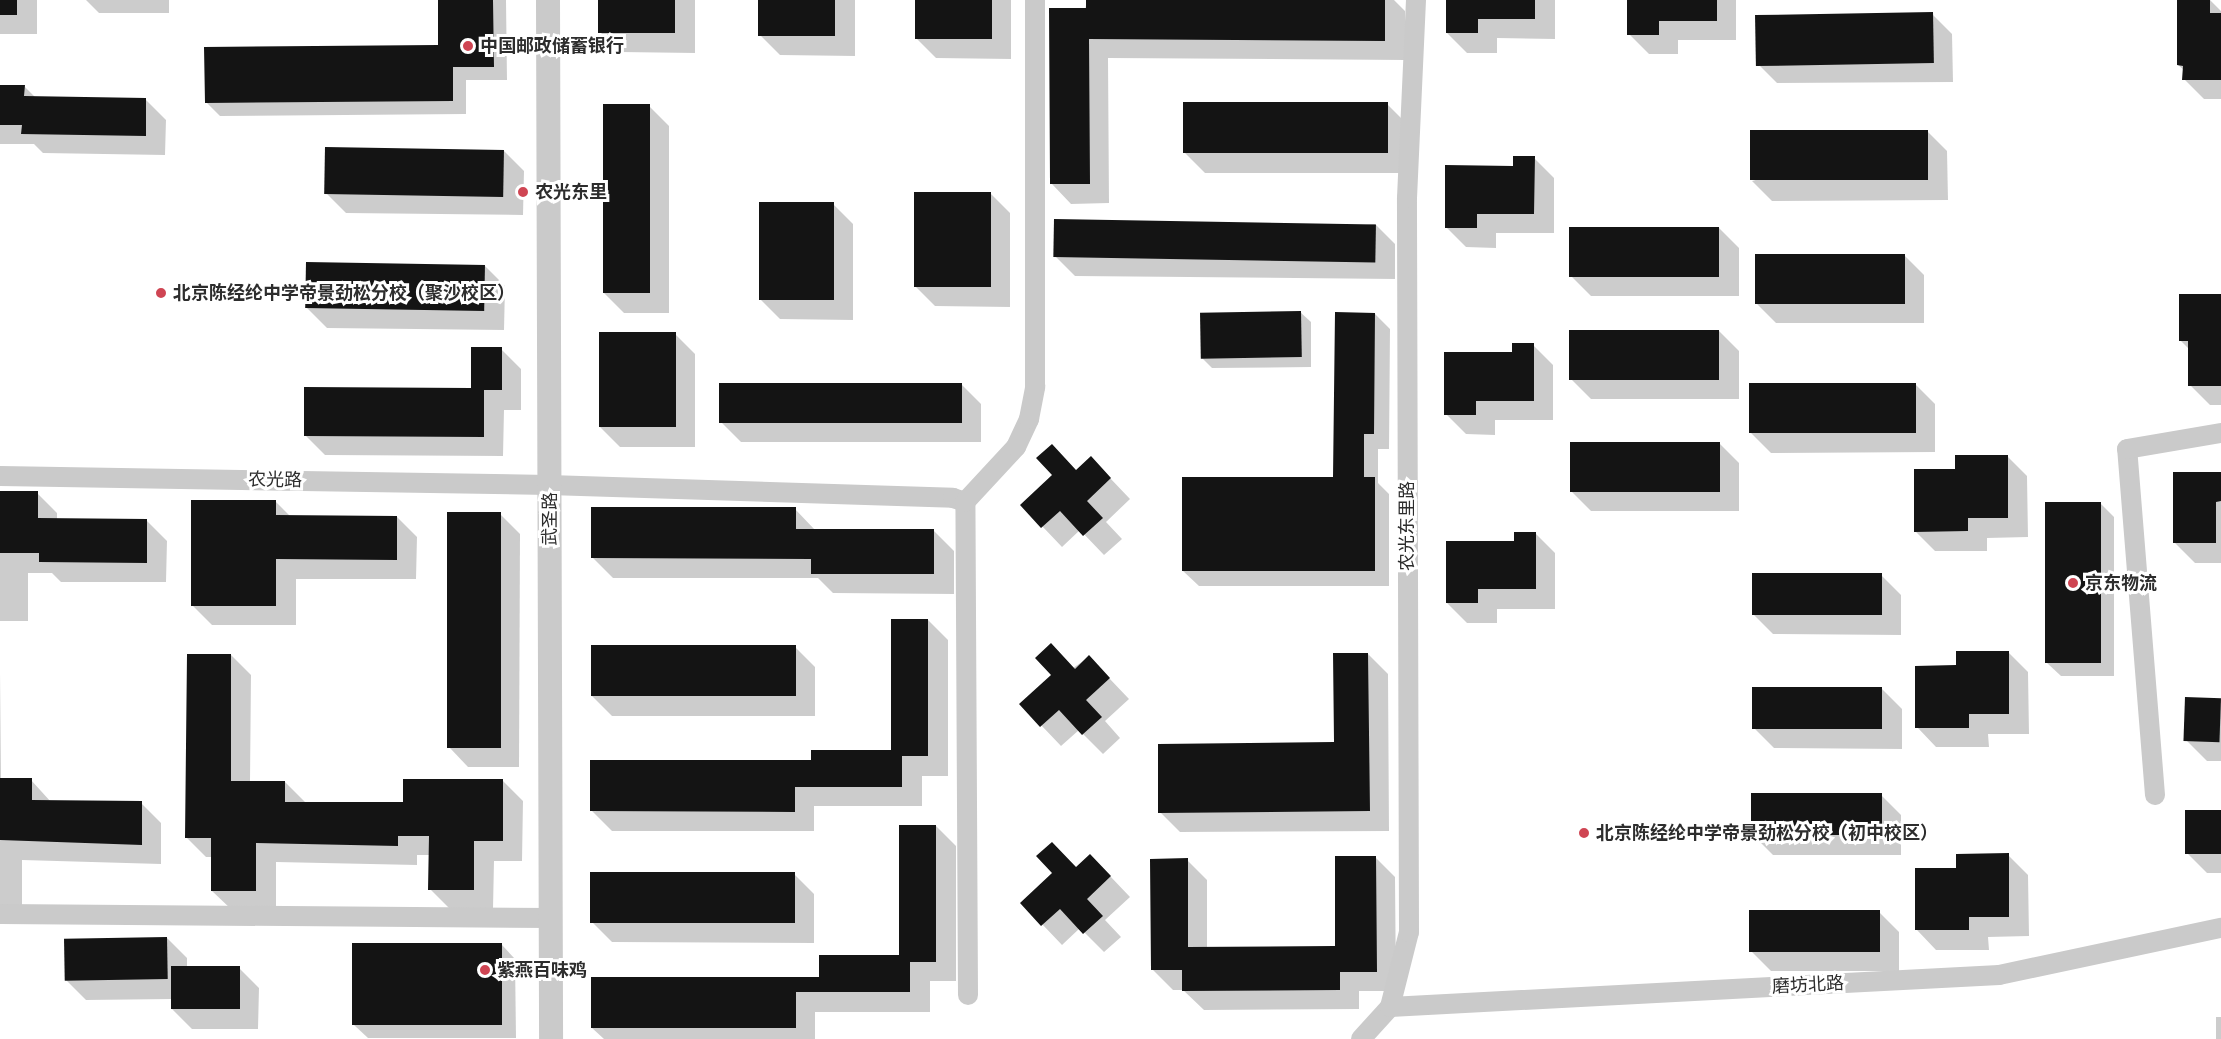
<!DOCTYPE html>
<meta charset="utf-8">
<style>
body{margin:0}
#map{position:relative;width:2221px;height:1039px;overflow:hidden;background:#fff;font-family:"IBM Plex Sans","Noto Sans SC",sans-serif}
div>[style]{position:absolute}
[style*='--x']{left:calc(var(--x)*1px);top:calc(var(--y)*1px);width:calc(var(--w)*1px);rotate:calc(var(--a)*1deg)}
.shadow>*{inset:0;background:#0003;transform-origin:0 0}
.building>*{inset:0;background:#141414;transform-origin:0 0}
.minor>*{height:20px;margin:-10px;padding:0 10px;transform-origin:10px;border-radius:10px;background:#cacaca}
.tertiary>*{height:24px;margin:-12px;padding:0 12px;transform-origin:12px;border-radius:12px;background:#cacaca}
.dots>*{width:16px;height:16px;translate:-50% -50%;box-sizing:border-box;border:3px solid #fff;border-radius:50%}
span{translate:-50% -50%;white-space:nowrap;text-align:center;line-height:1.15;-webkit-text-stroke:6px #fff;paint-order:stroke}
.poi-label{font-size:18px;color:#2d2d2d;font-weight:700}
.left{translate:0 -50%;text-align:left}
.street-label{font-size:18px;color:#2d2d2d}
</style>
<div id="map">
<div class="shadow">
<div style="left:0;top:0;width:37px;height:34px"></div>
<div style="clip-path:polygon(86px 0,169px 0,169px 13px,99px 13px)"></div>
<div style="clip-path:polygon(439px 0,506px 0,507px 80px,466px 80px,466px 114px,220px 116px,206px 102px,440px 46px)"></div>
<div style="clip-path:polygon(600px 0,695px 0,695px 53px,620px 52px,600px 32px)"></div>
<div style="clip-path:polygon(760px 0,855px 0,855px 56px,780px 55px,760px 35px)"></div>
<div style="clip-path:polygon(916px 0,1011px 0,1011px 59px,936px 58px,916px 38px)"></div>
<div style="clip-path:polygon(1087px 0,1394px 0,1405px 11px,1405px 60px,1108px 58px,1109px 203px,1071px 204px,1052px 184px)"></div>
<div style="clip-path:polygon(1447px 0,1555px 0,1555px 39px,1497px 38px,1497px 53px,1467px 53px,1447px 33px)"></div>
<div style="clip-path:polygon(1629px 0,1736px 0,1736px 40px,1678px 40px,1678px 54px,1649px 54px,1629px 34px)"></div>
<div style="clip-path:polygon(2179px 0,2210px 0,2221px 11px,2221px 99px,2204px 99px,2184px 79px,2184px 70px,2178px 65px)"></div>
<div style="clip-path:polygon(1932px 14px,1952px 34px,1953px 82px,1777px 83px,1757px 63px)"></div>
<div style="clip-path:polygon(0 86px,24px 86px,36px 98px,146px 100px,166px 120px,165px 155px,43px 153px,34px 144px,0 144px)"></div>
<div style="clip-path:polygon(1387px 104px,1407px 124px,1407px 173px,1205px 173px,1185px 153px)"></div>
<div style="clip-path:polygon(649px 106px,669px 126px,669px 313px,624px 313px,604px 293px)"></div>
<div style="clip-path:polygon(1927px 131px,1947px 151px,1948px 200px,1772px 201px,1752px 181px)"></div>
<div style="clip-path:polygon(504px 151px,524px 171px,523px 215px,346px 213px,326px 193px)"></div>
<div style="clip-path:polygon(1534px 158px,1554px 178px,1554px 233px,1496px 233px,1496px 248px,1466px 247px,1446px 227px,1515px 167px)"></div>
<div style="clip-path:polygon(990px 193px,1010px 213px,1010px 307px,935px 306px,915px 286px)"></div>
<div style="clip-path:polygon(833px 204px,853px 224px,853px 320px,780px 319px,760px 299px)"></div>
<div style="clip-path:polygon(1375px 224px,1395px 244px,1395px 279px,1075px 276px,1055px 256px)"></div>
<div style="clip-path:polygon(1719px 228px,1739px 248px,1739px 296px,1591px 296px,1571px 276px)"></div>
<div style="clip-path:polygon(1904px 255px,1924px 275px,1924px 323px,1776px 323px,1756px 303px)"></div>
<div style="clip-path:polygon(485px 266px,505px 286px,504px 330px,327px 328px,307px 308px)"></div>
<div style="clip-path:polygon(2221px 295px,2221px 405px,2210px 405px,2190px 385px,2190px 350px,2180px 340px)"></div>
<div style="clip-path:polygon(1300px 312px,1311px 322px,1311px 367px,1212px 368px,1202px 358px)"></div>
<div style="clip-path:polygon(1375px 314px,1390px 329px,1389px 449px,1378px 449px,1378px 483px,1389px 494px,1389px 586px,1199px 586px,1183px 571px,1335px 479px)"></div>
<div style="clip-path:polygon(1719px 331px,1739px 351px,1739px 399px,1591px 399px,1571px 379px)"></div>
<div style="clip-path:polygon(675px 334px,695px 354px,695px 447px,620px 447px,600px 427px)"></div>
<div style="clip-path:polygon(1533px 345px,1553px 365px,1553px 420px,1495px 420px,1495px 435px,1466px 434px,1446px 414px,1514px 354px)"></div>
<div style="clip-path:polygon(501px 349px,521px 369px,521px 410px,504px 410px,503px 456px,325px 455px,305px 435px,472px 389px)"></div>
<div style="clip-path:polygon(961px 384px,981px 404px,981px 442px,741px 442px,721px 422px)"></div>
<div style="clip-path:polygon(1915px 384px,1935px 404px,1935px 452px,1771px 453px,1751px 433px)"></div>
<div style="clip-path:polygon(1719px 443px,1739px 463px,1739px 511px,1591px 511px,1571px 491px)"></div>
<div style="clip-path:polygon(2007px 456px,2027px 476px,2028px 537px,1987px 538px,1987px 551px,1935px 551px,1915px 531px,1956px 471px)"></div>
<div style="clip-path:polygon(1077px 471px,1110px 478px,1130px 499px,1106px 522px,1122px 539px,1104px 555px,1080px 530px,1062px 547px,1022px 505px)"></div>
<div style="clip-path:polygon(2221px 473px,2221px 563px,2195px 563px,2175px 543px)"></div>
<div style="clip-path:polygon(0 492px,37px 493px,57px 513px,57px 520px,147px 521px,167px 541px,166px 582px,61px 582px,52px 573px,28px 573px,28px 621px,0 621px)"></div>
<div style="clip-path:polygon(276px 502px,291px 517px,397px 517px,417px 537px,416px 579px,296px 579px,296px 625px,212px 625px,192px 605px)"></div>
<div style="clip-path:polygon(2100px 503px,2114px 517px,2114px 676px,2061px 676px,2047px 663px)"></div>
<div style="clip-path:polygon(795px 509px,815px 530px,934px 531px,954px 551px,954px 594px,833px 593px,818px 578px,613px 578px,593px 558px)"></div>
<div style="clip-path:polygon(500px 514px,520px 534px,519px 767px,468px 767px,449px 747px)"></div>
<div style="clip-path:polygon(1535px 533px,1555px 553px,1555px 609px,1497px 609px,1497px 623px,1467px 623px,1447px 603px,1516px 542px)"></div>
<div style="clip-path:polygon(1881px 575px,1901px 595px,1901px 635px,1773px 634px,1753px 614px)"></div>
<div style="clip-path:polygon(928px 620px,948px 640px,948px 776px,922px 776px,922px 806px,814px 806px,814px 831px,612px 831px,592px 811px,813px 762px,893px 751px)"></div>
<div style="clip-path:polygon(795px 647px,815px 667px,815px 716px,612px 716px,592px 696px)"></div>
<div style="clip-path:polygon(2008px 652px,2028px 672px,2029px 734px,1988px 734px,1989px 747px,1936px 747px,1917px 727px,1957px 667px)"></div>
<div style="clip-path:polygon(1368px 654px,1388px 674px,1389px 831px,1180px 832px,1160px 812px,1335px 744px)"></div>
<div style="clip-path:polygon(231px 655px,251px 675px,250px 782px,285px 782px,305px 802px,404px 804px,503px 781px,523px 801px,522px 861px,494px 861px,493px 909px,450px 909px,430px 889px,430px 855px,417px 855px,417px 865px,276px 862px,276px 910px,232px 910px,212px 891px,213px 857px,206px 857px,186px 837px)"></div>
<div style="clip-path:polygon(1089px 657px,1129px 699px,1105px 721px,1120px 738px,1103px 754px,1079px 730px,1061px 746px,1021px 704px)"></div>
<div style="clip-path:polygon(0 671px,1px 780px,31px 780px,51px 802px,141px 803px,161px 823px,161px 864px,22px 860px,22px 908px,0 908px)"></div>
<div style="clip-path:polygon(1882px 689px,1902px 709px,1902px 749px,1774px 748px,1754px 728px)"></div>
<div style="clip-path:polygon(2221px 699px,2221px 761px,2207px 761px,2187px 741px)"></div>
<div style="clip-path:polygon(1881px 795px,1901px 815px,1901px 855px,1773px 855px,1753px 835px)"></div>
<div style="clip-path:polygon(2221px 811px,2221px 873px,2207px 873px,2187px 853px)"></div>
<div style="clip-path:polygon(936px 826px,956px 846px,956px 981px,930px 981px,930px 1012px,815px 1012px,815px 1039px,604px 1039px,592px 1028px,821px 979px,901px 956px)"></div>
<div style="clip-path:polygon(2008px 855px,2028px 875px,2029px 936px,1988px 937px,1989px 950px,1936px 950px,1917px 930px,1957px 869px)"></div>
<div style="clip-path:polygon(1375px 857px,1395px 877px,1396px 991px,1359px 991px,1359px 1009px,1204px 1010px,1183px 990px,1173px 990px,1153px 970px,1187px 860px,1207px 880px,1207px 948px,1337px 948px)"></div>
<div style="clip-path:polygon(1076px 869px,1110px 876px,1130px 897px,1105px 920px,1121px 937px,1104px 952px,1080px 928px,1062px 945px,1022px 903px)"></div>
<div style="clip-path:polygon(794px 874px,814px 894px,814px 943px,612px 942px,592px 922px)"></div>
<div style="clip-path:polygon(1879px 912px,1899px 932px,1899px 971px,1771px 971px,1751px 951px)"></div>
<div style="clip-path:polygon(167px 938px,187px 958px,187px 967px,239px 968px,259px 988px,258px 1029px,192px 1029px,172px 1009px,172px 999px,86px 1000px,66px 980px)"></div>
<div style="clip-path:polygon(502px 945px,515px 959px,516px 1038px,368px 1038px,354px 1025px)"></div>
<div style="left:2216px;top:1017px;width:5px;height:22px"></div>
</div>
<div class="building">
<div style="left:0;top:0;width:17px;height:15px"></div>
<div style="clip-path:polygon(438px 0,493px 0,494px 67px,453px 67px,453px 101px,205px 103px,204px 47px,438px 45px)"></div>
<div style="left:598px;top:0;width:77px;height:33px"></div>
<div style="left:758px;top:0;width:77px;height:36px"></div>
<div style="left:915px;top:0;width:77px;height:39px"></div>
<div style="clip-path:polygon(1086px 0,1385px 0,1385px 41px,1089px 39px,1090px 184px,1050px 184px,1049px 8px,1086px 8px)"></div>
<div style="clip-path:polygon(1446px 0,1535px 0,1535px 19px,1478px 19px,1478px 33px,1446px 33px)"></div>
<div style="clip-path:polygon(1627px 0,1717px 0,1717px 21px,1659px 21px,1659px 35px,1627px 35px)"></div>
<div style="clip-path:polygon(2177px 0,2210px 0,2210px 13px,2221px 13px,2221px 80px,2182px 80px,2183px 66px,2177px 65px)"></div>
<div style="left:1933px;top:12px;width:51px;height:178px;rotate:89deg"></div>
<div style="clip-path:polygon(0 85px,25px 85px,24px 96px,146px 98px,146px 136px,21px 134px,22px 125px,0 125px)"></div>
<div style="left:1183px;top:102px;width:205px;height:51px"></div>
<div style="left:603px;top:104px;width:47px;height:189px"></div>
<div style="left:1928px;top:130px;width:50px;height:178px;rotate:90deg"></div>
<div style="left:325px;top:147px;width:179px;height:47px;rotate:1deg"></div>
<div style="clip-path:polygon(1513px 156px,1535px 156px,1534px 214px,1477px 214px,1477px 228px,1445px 228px,1445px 165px,1513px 166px)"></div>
<div style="left:914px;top:192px;width:77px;height:95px"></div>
<div style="left:759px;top:202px;width:75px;height:98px"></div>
<div style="left:1054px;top:219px;width:322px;height:38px;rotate:1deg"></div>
<div style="left:1569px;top:227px;width:150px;height:50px"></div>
<div style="left:1755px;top:254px;width:150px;height:50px"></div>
<div style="left:306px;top:262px;width:179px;height:46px;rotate:1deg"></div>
<div style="clip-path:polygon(2179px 294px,2221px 294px,2221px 386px,2188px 386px,2188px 341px,2179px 341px)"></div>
<div style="left:1301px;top:311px;width:46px;height:101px;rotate:89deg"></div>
<div style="clip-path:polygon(1335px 312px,1375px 313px,1374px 434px,1364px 434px,1364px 477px,1375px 477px,1375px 571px,1182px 571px,1182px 477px,1333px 477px)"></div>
<div style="left:1569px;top:330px;width:150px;height:50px"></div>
<div style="left:599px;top:332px;width:77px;height:95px"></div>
<div style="clip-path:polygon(1512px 343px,1534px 343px,1534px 401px,1476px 401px,1476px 415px,1444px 415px,1444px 352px,1512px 352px)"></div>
<div style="clip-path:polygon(471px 347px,502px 347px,502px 390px,484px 390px,484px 437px,304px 436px,304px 387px,471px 388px)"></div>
<div style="left:719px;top:383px;width:243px;height:40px"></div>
<div style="left:1916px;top:383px;width:50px;height:167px;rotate:90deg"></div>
<div style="left:1570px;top:442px;width:150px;height:50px"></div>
<div style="clip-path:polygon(1052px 444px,1076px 470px,1091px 456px,1111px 478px,1087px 501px,1103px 518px,1083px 536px,1060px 511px,1041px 528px,1020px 505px,1052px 475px,1036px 458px)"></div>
<div style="clip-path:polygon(1955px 455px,2008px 455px,2008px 518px,1968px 518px,1968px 531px,1914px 532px,1914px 469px,1955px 469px)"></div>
<div style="clip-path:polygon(2173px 472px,2221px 472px,2221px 501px,2216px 502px,2216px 543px,2173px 543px)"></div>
<div style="clip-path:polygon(0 491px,38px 491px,38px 518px,147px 519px,147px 563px,39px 562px,39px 553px,0 553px)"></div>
<div style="clip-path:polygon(191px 500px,276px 500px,276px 515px,397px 516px,397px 560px,276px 559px,276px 606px,191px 606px)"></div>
<div style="left:2045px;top:502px;width:56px;height:161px"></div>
<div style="clip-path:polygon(591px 507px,796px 507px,796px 529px,934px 529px,934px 574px,811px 574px,811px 559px,591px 558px)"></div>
<div style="left:447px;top:512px;width:54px;height:236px"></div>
<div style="clip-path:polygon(1514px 532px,1536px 532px,1536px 589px,1478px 589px,1478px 603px,1446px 603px,1446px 541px,1514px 541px)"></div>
<div style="left:1752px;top:573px;width:130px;height:42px"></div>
<div style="clip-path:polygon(891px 619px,928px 619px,928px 756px,902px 756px,902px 787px,795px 787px,795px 812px,590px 811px,590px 760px,811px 760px,811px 750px,891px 750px)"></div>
<div style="clip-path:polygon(1051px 643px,1075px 669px,1089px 655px,1110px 678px,1086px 700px,1102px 717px,1082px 735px,1059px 710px,1040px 727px,1019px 704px,1051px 675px,1035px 658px)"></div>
<div style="left:591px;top:645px;width:205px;height:51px"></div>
<div style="clip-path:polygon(1956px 651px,2009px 651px,2009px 714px,1969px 714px,1969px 728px,1915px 728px,1915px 666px,1956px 665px)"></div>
<div style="clip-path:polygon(1333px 653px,1368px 653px,1370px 811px,1158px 813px,1158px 744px,1334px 742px)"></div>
<div style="clip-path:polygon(187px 654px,231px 654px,231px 781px,285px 781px,285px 802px,403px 802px,403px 779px,503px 779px,503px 841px,474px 841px,474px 890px,428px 890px,429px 836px,398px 836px,398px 846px,256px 843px,256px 891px,211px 891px,211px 838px,185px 838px)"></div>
<div style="left:1752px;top:687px;width:130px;height:42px"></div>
<div style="left:2185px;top:697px;width:36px;height:44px;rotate:2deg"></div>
<div style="clip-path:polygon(0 778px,32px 778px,32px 800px,142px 801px,142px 845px,0 840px)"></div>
<div style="left:1751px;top:793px;width:131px;height:42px"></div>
<div style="left:2185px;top:810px;width:36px;height:44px"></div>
<div style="clip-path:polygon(899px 825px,936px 825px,936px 962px,910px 962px,910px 992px,796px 992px,796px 1028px,591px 1028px,591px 977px,819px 977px,819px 955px,899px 955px)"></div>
<div style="clip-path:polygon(1052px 842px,1076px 867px,1090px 854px,1111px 876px,1087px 899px,1103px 916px,1083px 934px,1060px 909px,1041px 926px,1020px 903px,1052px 873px,1036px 856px)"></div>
<div style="clip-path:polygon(2009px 853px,2009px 917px,1969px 917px,1969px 930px,1915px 930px,1915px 868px,1956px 868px,1956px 854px)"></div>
<div style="clip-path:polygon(1335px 856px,1376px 856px,1377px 972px,1340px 972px,1340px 990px,1182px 991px,1182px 970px,1151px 970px,1150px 859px,1188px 858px,1188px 947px,1335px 946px)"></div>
<div style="left:590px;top:872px;width:205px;height:51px"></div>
<div style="left:1749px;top:910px;width:131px;height:42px"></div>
<div style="left:167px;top:937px;width:42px;height:103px;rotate:89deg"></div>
<div style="left:502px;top:943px;width:82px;height:150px;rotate:90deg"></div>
<div style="left:171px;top:966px;width:69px;height:43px"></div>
</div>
<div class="minor">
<div style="--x:0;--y:476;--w:549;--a:0.94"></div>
<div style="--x:549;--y:485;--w:404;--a:1.8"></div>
<div style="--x:953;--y:498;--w:13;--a:18"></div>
<div style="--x:2155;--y:795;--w:347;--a:-94.6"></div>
<div style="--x:2127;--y:449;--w:95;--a:-9.7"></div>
<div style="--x:0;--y:914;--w:551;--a:0.42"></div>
<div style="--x:968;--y:995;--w:493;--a:-90.3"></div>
<div style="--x:965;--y:502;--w:75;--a:-47.2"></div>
<div style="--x:1016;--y:447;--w:31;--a:-65"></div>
<div style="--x:1029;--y:419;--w:33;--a:-79"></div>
<div style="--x:1035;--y:387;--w:387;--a:-90"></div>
<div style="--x:1390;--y:1007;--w:610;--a:-3.01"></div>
<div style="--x:1999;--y:975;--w:227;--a:-12"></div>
<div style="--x:1361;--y:1039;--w:43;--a:-47.8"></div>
<div style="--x:1390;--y:1007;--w:77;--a:-75.8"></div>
<div style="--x:1409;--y:932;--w:734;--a:-90.16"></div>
<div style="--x:1407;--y:198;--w:198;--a:-87.4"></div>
</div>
<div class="tertiary">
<div style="--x:548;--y:0;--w:1039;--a:89.83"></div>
</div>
<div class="dots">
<div style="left:468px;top:46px;background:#cf4553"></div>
<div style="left:523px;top:192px;background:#cf4553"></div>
<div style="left:161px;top:293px;background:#cf4553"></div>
<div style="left:2073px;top:583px;background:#cf4553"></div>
<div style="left:1584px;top:833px;background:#cf4553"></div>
<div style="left:485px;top:970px;background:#cf4553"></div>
</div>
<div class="poi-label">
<span class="left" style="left:480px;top:46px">中国邮政储蓄银行</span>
<span class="left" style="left:535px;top:192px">农光东里</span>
<span class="left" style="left:173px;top:293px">北京陈经纶中学帝景劲松分校（聚沙校区）</span>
<span class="left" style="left:2085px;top:583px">京东物流</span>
<span class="left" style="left:1596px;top:833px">北京陈经纶中学帝景劲松分校（初中校区）</span>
<span class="left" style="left:497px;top:970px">紫燕百味鸡</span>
</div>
<div class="street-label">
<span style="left:275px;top:480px;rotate:1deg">农光路</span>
<span style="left:550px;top:519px;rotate:-90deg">武圣路</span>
<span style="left:1407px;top:526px;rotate:-90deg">农光东里路</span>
<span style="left:1808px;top:985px;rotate:-3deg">磨坊北路</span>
</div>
</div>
